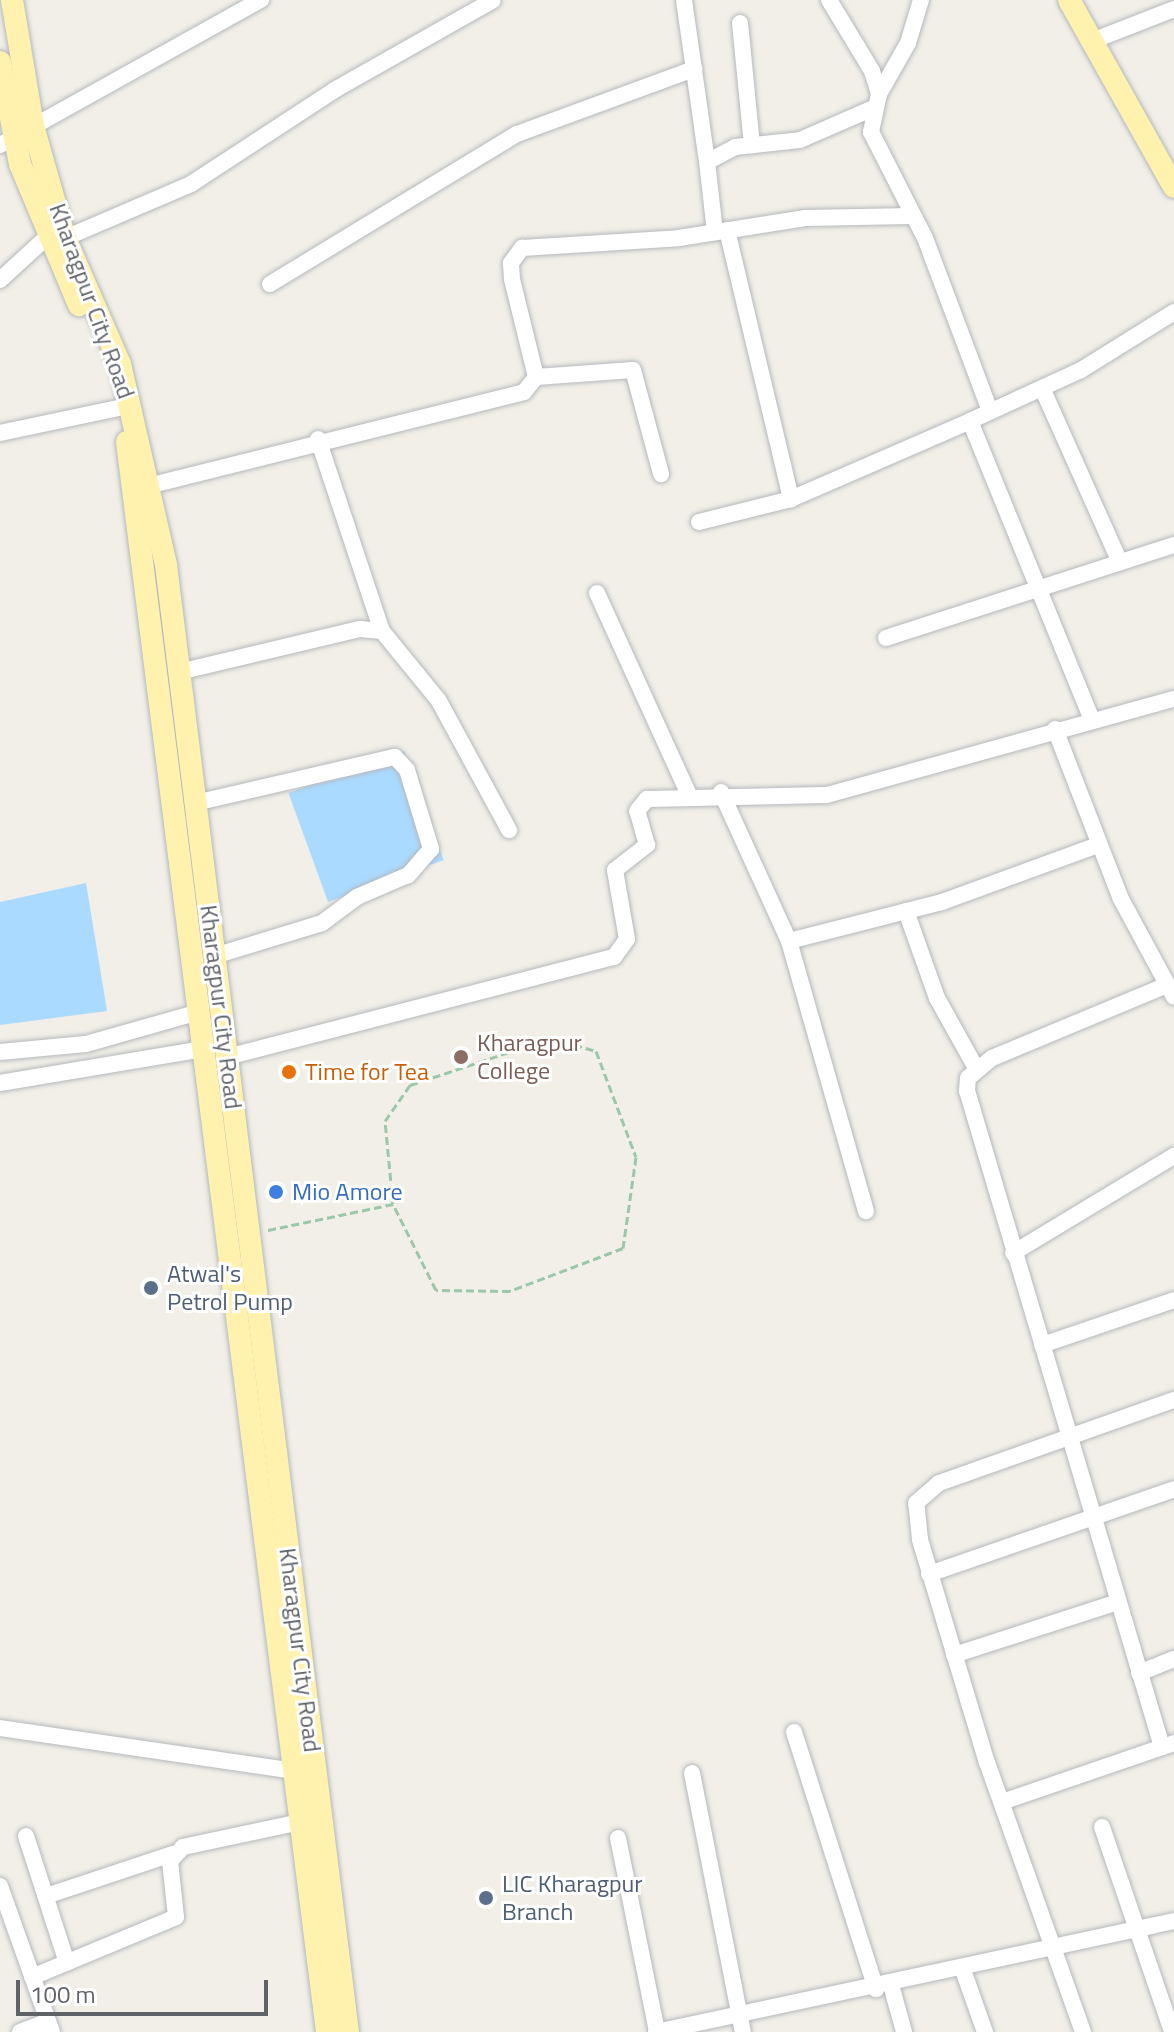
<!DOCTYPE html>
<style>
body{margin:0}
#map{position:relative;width:1174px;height:2032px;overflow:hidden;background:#f1efe8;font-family:"Titillium Web",sans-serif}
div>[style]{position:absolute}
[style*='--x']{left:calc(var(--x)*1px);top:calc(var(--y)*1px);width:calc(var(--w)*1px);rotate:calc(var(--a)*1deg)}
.water>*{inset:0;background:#aadaff;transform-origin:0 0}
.path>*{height:3px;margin-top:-1.5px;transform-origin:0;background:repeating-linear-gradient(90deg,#9cc7a9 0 8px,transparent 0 12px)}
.roads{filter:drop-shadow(0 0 2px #b5b8bc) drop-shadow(0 0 2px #b5b8bc)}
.minor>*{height:16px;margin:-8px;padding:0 8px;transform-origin:8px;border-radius:8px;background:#fff}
.major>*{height:22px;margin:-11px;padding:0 11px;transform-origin:11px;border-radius:11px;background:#fff2af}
.dots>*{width:22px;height:22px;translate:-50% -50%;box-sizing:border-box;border:4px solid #fff;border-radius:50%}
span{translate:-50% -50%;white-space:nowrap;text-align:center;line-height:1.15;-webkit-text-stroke:6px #fff;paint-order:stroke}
.street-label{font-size:24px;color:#5f6368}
.education-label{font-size:24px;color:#785e54}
.left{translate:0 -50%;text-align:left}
.food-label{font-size:24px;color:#c56008}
.shop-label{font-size:24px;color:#366cbe}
.service-label{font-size:24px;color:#4e5e75}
.scale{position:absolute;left:16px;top:1980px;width:252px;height:36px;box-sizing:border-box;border:4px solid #5f6368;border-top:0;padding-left:10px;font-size:24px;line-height:28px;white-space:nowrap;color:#5f6368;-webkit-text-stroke:6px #fff;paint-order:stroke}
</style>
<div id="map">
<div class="water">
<div style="left:404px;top:751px;width:116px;height:123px;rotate:70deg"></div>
<div style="clip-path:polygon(86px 883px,107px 1011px,0 1025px,0 902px)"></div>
</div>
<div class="path">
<div style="--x:268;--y:1230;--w:128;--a:-11.7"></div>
<div style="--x:393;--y:1204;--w:83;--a:-95.5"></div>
<div style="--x:385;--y:1121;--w:44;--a:-55.2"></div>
<div style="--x:410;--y:1085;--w:149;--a:-18.4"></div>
<div style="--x:551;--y:1038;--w:47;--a:16.1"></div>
<div style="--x:596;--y:1051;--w:113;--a:69.3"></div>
<div style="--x:636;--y:1157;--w:92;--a:98.1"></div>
<div style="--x:623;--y:1248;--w:121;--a:159.2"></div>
<div style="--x:510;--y:1291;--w:74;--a:-179.2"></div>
<div style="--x:436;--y:1290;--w:96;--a:-116.6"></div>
</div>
<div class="roads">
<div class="minor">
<div style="--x:684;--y:0;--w:164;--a:81.9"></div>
<div style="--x:829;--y:0;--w:83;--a:58.8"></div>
<div style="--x:872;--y:71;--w:24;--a:73"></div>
<div style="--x:879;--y:94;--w:39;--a:102"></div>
<div style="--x:871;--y:132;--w:119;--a:63"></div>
<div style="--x:925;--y:238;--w:185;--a:69.4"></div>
<div style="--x:740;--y:23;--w:123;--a:84.4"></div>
<div style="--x:1092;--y:41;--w:88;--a:-21.3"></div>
<div style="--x:879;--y:94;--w:59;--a:-60.4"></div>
<div style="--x:908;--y:43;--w:45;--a:-73.2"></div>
<div style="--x:0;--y:145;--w:299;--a:-29.1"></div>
<div style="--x:727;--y:230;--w:277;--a:76.6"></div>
<div style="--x:715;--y:232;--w:70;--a:-96.5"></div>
<div style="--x:707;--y:162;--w:32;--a:-28"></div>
<div style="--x:735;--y:147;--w:65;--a:-6.1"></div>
<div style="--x:800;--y:140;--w:83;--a:-23.5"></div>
<div style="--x:65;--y:238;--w:137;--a:-23.2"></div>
<div style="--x:191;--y:184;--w:173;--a:-33.2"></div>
<div style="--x:336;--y:89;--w:180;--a:-29.5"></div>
<div style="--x:0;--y:280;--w:65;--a:-42.5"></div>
<div style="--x:270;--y:284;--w:289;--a:-31.3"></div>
<div style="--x:517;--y:134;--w:189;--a:-20.2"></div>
<div style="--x:536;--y:377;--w:97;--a:-4.1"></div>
<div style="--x:633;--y:370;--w:108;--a:74.9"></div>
<div style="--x:1042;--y:388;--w:191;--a:65.9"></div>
<div style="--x:970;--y:421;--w:323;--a:67.8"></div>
<div style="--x:0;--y:433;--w:122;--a:-11.9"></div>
<div style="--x:318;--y:439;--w:202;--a:71.6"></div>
<div style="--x:152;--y:485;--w:383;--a:-14"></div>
<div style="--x:524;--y:392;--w:19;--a:-51"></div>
<div style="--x:536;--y:377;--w:101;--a:-103.8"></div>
<div style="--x:512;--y:279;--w:16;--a:-94"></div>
<div style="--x:511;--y:263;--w:19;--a:-54"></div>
<div style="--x:522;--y:248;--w:157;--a:-3.6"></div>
<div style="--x:679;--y:238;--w:128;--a:-9"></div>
<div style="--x:805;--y:218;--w:107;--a:-1.1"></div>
<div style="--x:699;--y:522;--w:95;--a:-14"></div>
<div style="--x:791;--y:499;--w:195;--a:-23.5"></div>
<div style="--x:970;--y:421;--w:122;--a:-24.7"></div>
<div style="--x:1081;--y:370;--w:110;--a:-31.9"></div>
<div style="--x:597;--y:593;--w:220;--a:65.5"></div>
<div style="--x:886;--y:638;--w:303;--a:-17.9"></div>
<div style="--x:179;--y:672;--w:186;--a:-13.4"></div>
<div style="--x:360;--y:629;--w:22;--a:5"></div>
<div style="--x:382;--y:631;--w:90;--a:50.8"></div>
<div style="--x:439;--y:701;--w:147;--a:61.5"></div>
<div style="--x:1055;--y:729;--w:182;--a:68.8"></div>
<div style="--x:1121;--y:899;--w:111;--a:61.6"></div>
<div style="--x:721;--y:792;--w:164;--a:65.5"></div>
<div style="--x:789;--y:941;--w:281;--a:74.1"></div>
<div style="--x:195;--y:803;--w:205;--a:-13"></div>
<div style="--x:395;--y:757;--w:18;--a:47"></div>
<div style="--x:407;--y:770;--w:83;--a:73.1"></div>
<div style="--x:431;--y:849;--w:35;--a:131"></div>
<div style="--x:408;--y:875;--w:56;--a:156.7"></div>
<div style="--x:357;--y:897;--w:44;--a:143.4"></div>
<div style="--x:322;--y:923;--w:113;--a:163"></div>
<div style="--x:906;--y:911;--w:92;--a:70.4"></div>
<div style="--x:937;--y:998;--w:80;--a:60.9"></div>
<div style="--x:789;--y:941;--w:158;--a:-14.3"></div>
<div style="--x:942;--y:902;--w:166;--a:-20.1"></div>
<div style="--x:0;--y:1052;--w:86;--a:-5.3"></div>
<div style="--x:86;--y:1044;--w:117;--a:-15.8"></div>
<div style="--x:227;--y:1057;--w:400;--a:-14.5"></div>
<div style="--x:614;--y:957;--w:22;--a:-54"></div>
<div style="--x:627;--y:939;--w:70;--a:-99.9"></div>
<div style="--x:615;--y:870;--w:41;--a:-38"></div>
<div style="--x:647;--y:845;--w:35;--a:-106"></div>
<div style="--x:637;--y:811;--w:16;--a:-50"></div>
<div style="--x:647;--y:799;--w:180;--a:-1.3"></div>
<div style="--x:827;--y:795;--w:360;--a:-15.5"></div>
<div style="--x:0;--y:1083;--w:206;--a:-9.5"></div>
<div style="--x:1013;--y:1253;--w:188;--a:-31.1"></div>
<div style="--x:1042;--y:1345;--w:139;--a:-18.8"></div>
<div style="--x:929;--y:1574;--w:259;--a:-19.1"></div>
<div style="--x:954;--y:1655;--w:172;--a:-17.9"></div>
<div style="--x:1139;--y:1673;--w:38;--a:-22"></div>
<div style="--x:0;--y:1728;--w:297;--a:8.3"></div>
<div style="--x:794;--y:1732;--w:270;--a:72.3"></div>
<div style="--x:1162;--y:1747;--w:684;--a:-106.55"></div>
<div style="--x:967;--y:1091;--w:13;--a:-86"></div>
<div style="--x:968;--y:1078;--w:31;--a:-40"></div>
<div style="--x:992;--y:1058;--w:190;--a:-22.6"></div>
<div style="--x:692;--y:1773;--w:264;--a:78.9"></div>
<div style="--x:1002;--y:1802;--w:182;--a:-18.9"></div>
<div style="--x:1102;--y:1827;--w:217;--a:71.1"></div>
<div style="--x:26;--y:1836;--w:133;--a:72.1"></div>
<div style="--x:618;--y:1838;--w:198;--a:78.6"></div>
<div style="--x:0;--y:1886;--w:155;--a:70.4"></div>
<div style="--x:46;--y:1896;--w:133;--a:-18.4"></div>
<div style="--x:963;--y:1970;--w:66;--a:70.5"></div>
<div style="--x:32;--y:1977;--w:156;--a:-22.6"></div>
<div style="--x:176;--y:1917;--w:56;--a:-96.1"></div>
<div style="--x:170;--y:1861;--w:19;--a:-47"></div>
<div style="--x:183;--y:1847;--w:121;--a:-12"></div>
<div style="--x:891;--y:1985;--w:49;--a:74.5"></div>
<div style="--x:20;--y:2032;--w:30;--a:-21"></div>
<div style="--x:656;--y:2032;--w:530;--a:-12.09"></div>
<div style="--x:1083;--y:2032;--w:286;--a:-109.6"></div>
<div style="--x:987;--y:1763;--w:234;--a:-106.7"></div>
<div style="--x:920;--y:1539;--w:36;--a:-96"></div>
<div style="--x:916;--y:1503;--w:30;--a:-41"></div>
<div style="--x:939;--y:1483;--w:249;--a:-19.5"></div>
</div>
<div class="major">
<div style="--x:12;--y:0;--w:128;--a:80.5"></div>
<div style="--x:33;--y:126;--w:116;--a:74.1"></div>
<div style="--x:65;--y:238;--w:137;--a:66.4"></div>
<div style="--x:120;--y:364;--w:206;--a:77.1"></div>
<div style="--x:166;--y:565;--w:1478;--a:82.93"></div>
<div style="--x:1069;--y:0;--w:214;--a:60.7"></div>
<div style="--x:0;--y:62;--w:104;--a:78.9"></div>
<div style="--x:20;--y:164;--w:153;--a:67.3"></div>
<div style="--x:127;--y:442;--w:1603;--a:82.83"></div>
</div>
</div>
<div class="dots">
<div style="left:461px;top:1057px;background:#8d6e63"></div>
<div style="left:289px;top:1072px;background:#e8710a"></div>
<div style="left:276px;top:1192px;background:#3f7fe0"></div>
<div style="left:151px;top:1288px;background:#5c6f8a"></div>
<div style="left:486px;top:1898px;background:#5c6f8a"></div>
</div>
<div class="street-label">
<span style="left:92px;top:301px;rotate:70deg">Kharagpur City Road</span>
<span style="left:221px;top:1007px;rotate:83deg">Kharagpur City Road</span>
<span style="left:300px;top:1650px;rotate:83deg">Kharagpur City Road</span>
</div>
<div class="education-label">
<span class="left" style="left:477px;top:1057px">Kharagpur<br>College</span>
</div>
<div class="food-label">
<span class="left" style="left:305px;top:1072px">Time for Tea</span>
</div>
<div class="shop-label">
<span class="left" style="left:292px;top:1192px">Mio Amore</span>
</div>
<div class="service-label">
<span class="left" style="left:167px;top:1288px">Atwal's<br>Petrol Pump</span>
<span class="left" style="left:502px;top:1898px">LIC Kharagpur<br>Branch</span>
</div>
<div class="scale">100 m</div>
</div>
